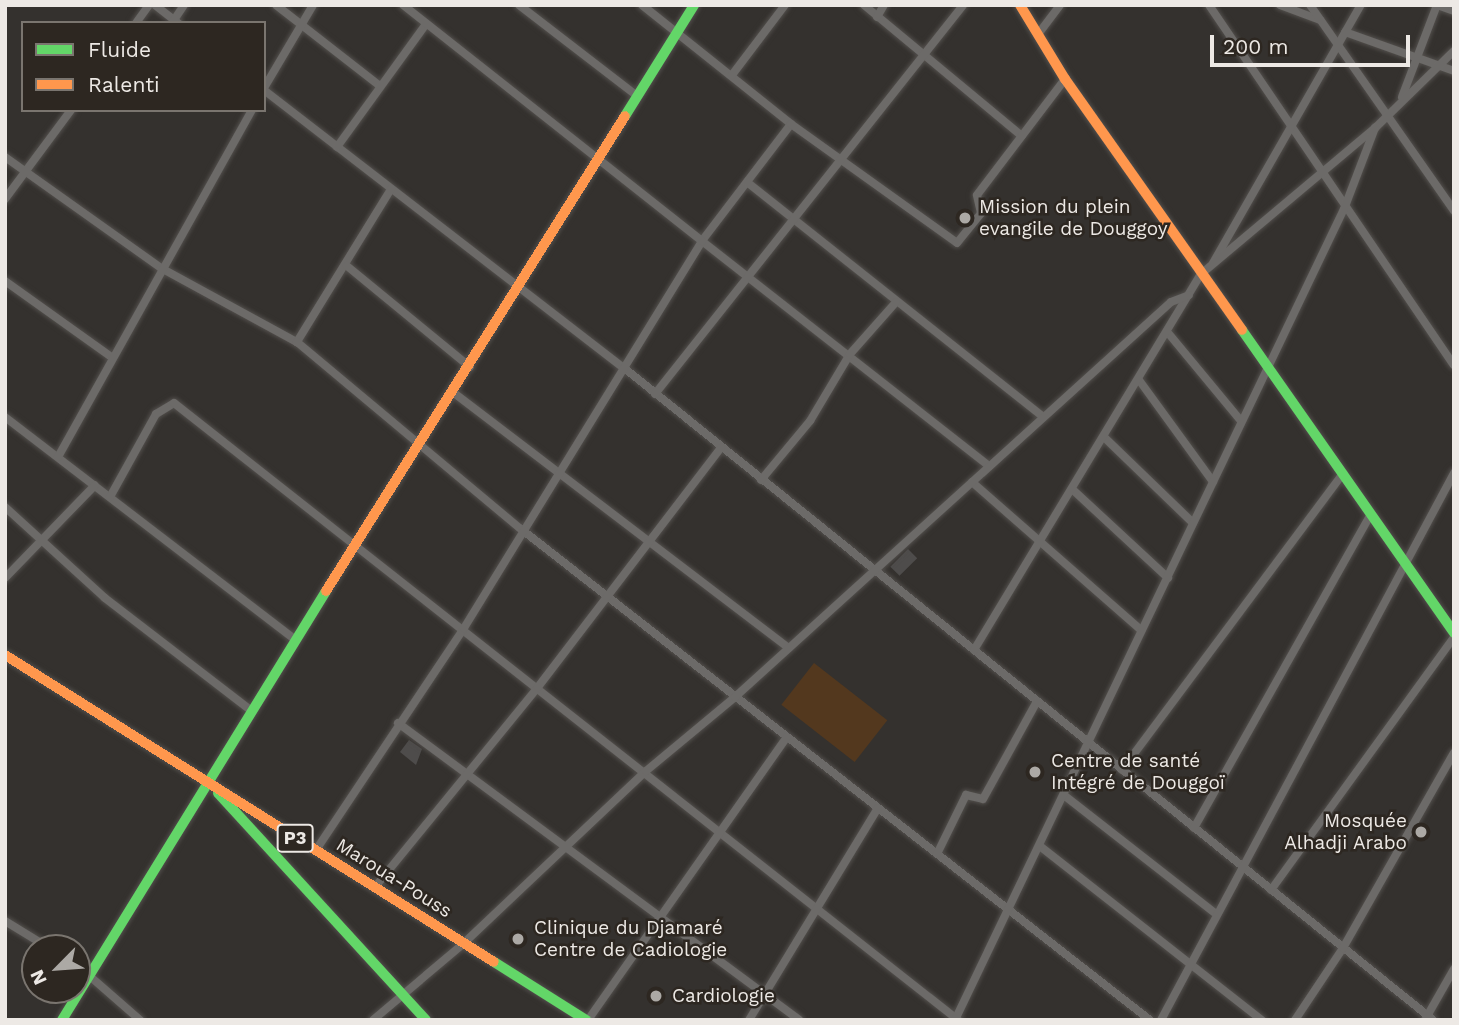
<!DOCTYPE html>
<meta charset="utf-8">
<style>
body{margin:0}
#map{position:relative;width:1459px;height:1025px;overflow:hidden;background:#34312e;font-family:"Work Sans",sans-serif}
div>[style]{position:absolute}
[style*='--x']{left:calc(var(--x)*1px);top:calc(var(--y)*1px);width:calc(var(--w)*1px);rotate:calc(var(--a)*1deg)}
.green>*{inset:0;background:#53381e;transform-origin:0 0}
.building>*{inset:0;background:#4e4c4b;transform-origin:0 0}
.roads{filter:drop-shadow(0 0 2px #524f4c) drop-shadow(0 0 2px #524f4c)}
.street>*{height:8px;margin:-4px;padding:0 4px;transform-origin:4px;border-radius:4px;background:#6c6a68}
.fast>*{height:10px;margin:-5px;padding:0 5px;transform-origin:5px;border-radius:5px;background:#63d668}
.slow>*{height:10px;margin:-5px;padding:0 5px;transform-origin:5px;border-radius:5px;background:#ff974d}
.dots>*{width:19px;height:19px;translate:-50% -50%;box-sizing:border-box;border:4px solid #2d2721;border-radius:50%}
span{translate:-50% -50%;white-space:nowrap;text-align:center;line-height:1.15;-webkit-text-stroke:5px #2d2721;paint-order:stroke}
.shield-label span{padding:2px 5px;background:#2d2721;border:2px solid;border-radius:5px;-webkit-text-stroke-width:0}
.shield-label{font-size:18px;color:#ede9e5;font-weight:700}
.poi-label{font-size:19px;color:#ede9e5}
.left{translate:0 -50%;text-align:left}
.right{translate:-100% -50%;text-align:right}
.street-label{font-size:19px;color:#ede9e5}
.frame{position:absolute;inset:0;border:7px solid #ede9e5;pointer-events:none}
.legend{position:absolute;left:21px;top:21px;width:245px;height:91px;box-sizing:border-box;background:#2d2721;border:2px solid #7a756f;margin:0;padding:9px 12px;list-style:none;font-size:21px;color:#ede9e5}
.legend li{display:flex;align-items:center;gap:14px;height:35px}
.legend b{width:35px;border:2px solid #7a756f}
.north{position:absolute;left:21px;top:934px;width:70px;height:70px;box-sizing:border-box;background:#2d2721;border:2px solid #7a756f;border-radius:50%;rotate:245deg;font-size:19px;font-weight:700;line-height:28px;text-align:center;color:#ede9e5}
.north::after{content:'';display:block;margin:auto;width:24px;height:32px;background:#aca9a5;clip-path:polygon(50% 0,100% 100%,50% 72%,0 100%)}
.scale{position:absolute;left:1210px;top:35px;width:200px;height:32px;box-sizing:border-box;border:4px solid #ede9e5;border-top:0;padding-left:9px;font-size:21px;line-height:24px;white-space:nowrap;color:#ede9e5;-webkit-text-stroke:5px #2d2721;paint-order:stroke}
</style>
<div id="map">
<div class="green">
<div style="left:814px;top:663px;width:93px;height:53px;rotate:38deg"></div>
</div>
<div class="building">
<div style="left:908px;top:549px;width:13px;height:25px;rotate:45deg"></div>
<div style="clip-path:polygon(409px 740px,422px 749px,416px 765px,400px 752px)"></div>
</div>
<div class="roads">
<div class="street">
<div style="--x:155;--y:5;--w:29;--a:38"></div>
<div style="--x:276;--y:5;--w:132;--a:37.9"></div>
<div style="--x:519;--y:5;--w:149;--a:37.6"></div>
<div style="--x:642;--y:5;--w:191;--a:38.6"></div>
<div style="--x:791;--y:124;--w:147;--a:127.3"></div>
<div style="--x:702;--y:241;--w:365;--a:38.1"></div>
<div style="--x:864;--y:5;--w:205;--a:39.7"></div>
<div style="--x:1209;--y:5;--w:435;--a:55.8"></div>
<div style="--x:1280;--y:5;--w:43;--a:20.6"></div>
<div style="--x:1310;--y:5;--w:251;--a:55"></div>
<div style="--x:877;--y:17;--w:14;--a:-60"></div>
<div style="--x:174;--y:20;--w:18;--a:-56"></div>
<div style="--x:136;--y:23;--w:22;--a:-54"></div>
<div style="--x:1345;--y:32;--w:116;--a:19.7"></div>
<div style="--x:1039;--y:33;--w:35;--a:-53"></div>
<div style="--x:732;--y:75;--w:88;--a:-52.9"></div>
<div style="--x:264;--y:88;--w:96;--a:-59.4"></div>
<div style="--x:264;--y:90;--w:453;--a:37.7"></div>
<div style="--x:623;--y:367;--w:1040;--a:38.87"></div>
<div style="--x:1402;--y:97;--w:98;--a:-69.2"></div>
<div style="--x:1437;--y:5;--w:18;--a:19"></div>
<div style="--x:791;--y:124;--w:204;--a:35.6"></div>
<div style="--x:957;--y:243;--w:38;--a:-51"></div>
<div style="--x:981;--y:213;--w:18;--a:-103"></div>
<div style="--x:977;--y:195;--w:146;--a:-52.8"></div>
<div style="--x:337;--y:147;--w:152;--a:-54.1"></div>
<div style="--x:5;--y:157;--w:191;--a:35.4"></div>
<div style="--x:161;--y:268;--w:155;--a:28.6"></div>
<div style="--x:747;--y:182;--w:378;--a:38.4"></div>
<div style="--x:391;--y:189;--w:180;--a:121.6"></div>
<div style="--x:297;--y:342;--w:292;--a:39.9"></div>
<div style="--x:521;--y:529;--w:798;--a:37.98"></div>
<div style="--x:5;--y:199;--w:111;--a:-53.4"></div>
<div style="--x:1213;--y:263;--w:297;--a:-60.2"></div>
<div style="--x:347;--y:266;--w:159;--a:39.4"></div>
<div style="--x:5;--y:281;--w:129;--a:35.5"></div>
<div style="--x:1169;--y:334;--w:113;--a:50.4"></div>
<div style="--x:1139;--y:380;--w:126;--a:54"></div>
<div style="--x:454;--y:393;--w:421;--a:37.3"></div>
<div style="--x:655;--y:394;--w:496;--a:-51.6"></div>
<div style="--x:5;--y:417;--w:364;--a:37.5"></div>
<div style="--x:1105;--y:438;--w:122;--a:44"></div>
<div style="--x:58;--y:457;--w:398;--a:-60.8"></div>
<div style="--x:761;--y:480;--w:77;--a:-50.3"></div>
<div style="--x:810;--y:421;--w:78;--a:-59.2"></div>
<div style="--x:850;--y:354;--w:69;--a:-48.5"></div>
<div style="--x:972;--y:482;--w:225;--a:41.2"></div>
<div style="--x:1072;--y:489;--w:131;--a:42.8"></div>
<div style="--x:110;--y:497;--w:95;--a:-61"></div>
<div style="--x:156;--y:414;--w:21;--a:-31"></div>
<div style="--x:174;--y:403;--w:998;--a:38.2"></div>
<div style="--x:5;--y:507;--w:135;--a:42.3"></div>
<div style="--x:105;--y:598;--w:182;--a:37.6"></div>
<div style="--x:5;--y:578;--w:129;--a:-45.9"></div>
<div style="--x:974;--y:650;--w:439;--a:-58.9"></div>
<div style="--x:1201;--y:274;--w:227;--a:-40"></div>
<div style="--x:1375;--y:128;--w:110;--a:-44.3"></div>
<div style="--x:398;--y:723;--w:499;--a:36.5"></div>
<div style="--x:1122;--y:770;--w:370;--a:-53.3"></div>
<div style="--x:1065;--y:796;--w:192;--a:38"></div>
<div style="--x:1194;--y:828;--w:360;--a:-60.6"></div>
<div style="--x:1041;--y:847;--w:281;--a:38.1"></div>
<div style="--x:316;--y:850;--w:267;--a:-56.3"></div>
<div style="--x:464;--y:628;--w:454;--a:-58.4"></div>
<div style="--x:702;--y:241;--w:381;--a:-141.7"></div>
<div style="--x:937;--y:854;--w:66;--a:-63.8"></div>
<div style="--x:966;--y:795;--w:17;--a:13"></div>
<div style="--x:983;--y:799;--w:112;--a:-61.1"></div>
<div style="--x:375;--y:887;--w:258;--a:-50.8"></div>
<div style="--x:538;--y:687;--w:301;--a:-52.6"></div>
<div style="--x:1271;--y:890;--w:312;--a:-54.1"></div>
<div style="--x:5;--y:921;--w:52;--a:31.5"></div>
<div style="--x:77;--y:965;--w:84;--a:41.1"></div>
<div style="--x:1426;--y:1018;--w:56;--a:-60.3"></div>
<div style="--x:373;--y:1020;--w:119;--a:-40.2"></div>
<div style="--x:464;--y:943;--w:250;--a:-43.4"></div>
<div style="--x:646;--y:771;--w:116;--a:-39.7"></div>
<div style="--x:735;--y:697;--w:588;--a:-42.18"></div>
<div style="--x:1171;--y:302;--w:19;--a:-21"></div>
<div style="--x:588;--y:1020;--w:346;--a:-54.9"></div>
<div style="--x:749;--y:1020;--w:248;--a:-58.7"></div>
<div style="--x:955;--y:1020;--w:899;--a:-64.38"></div>
<div style="--x:1344;--y:209;--w:87;--a:-69.1"></div>
<div style="--x:1161;--y:1020;--w:621;--a:-61.82"></div>
<div style="--x:1295;--y:1020;--w:87;--a:-56.3"></div>
<div style="--x:1343;--y:948;--w:224;--a:-60.4"></div>
</div>
<div class="fast">
<div style="--x:625;--y:116;--w:131;--a:-58.1"></div>
<div style="--x:1242;--y:330;--w:370;--a:55"></div>
<div style="--x:218;--y:793;--w:308;--a:47.5"></div>
<div style="--x:494;--y:962;--w:109;--a:32.2"></div>
<div style="--x:62;--y:1020;--w:504;--a:-58.39"></div>
</div>
<div class="slow">
<div style="--x:1020;--y:5;--w:87;--a:58.7"></div>
<div style="--x:1065;--y:79;--w:307;--a:54.8"></div>
<div style="--x:326;--y:591;--w:561;--a:-57.81"></div>
<div style="--x:5;--y:655;--w:577;--a:32.12"></div>
</div>
</div>
<div class="dots">
<div style="left:965px;top:218px;background:#aca9a5"></div>
<div style="left:1035px;top:772px;background:#aca9a5"></div>
<div style="left:1421px;top:832px;background:#aca9a5"></div>
<div style="left:518px;top:939px;background:#aca9a5"></div>
<div style="left:656px;top:996px;background:#aca9a5"></div>
</div>
<div class="shield-label">
<span style="left:295px;top:838px">P3</span>
</div>
<div class="poi-label">
<span class="left" style="left:979px;top:218px">Mission du plein<br>evangile de Douggoy</span>
<span class="left" style="left:1051px;top:772px">Centre de santé<br>Intégré de Douggoï</span>
<span class="right" style="left:1407px;top:832px">Mosquée<br>Alhadji Arabo</span>
<span class="left" style="left:534px;top:939px">Clinique du Djamaré<br>Centre de Cadiologie</span>
<span class="left" style="left:672px;top:996px">Cardiologie</span>
</div>
<div class="street-label">
<span style="left:394px;top:878px;rotate:32deg">Maroua-Pouss</span>
</div>
<div class="frame"></div>
<ul class="legend">
<li><b style="height:9px;background:#63d668"></b>Fluide</li>
<li><b style="height:9px;background:#ff974d"></b>Ralenti</li>
</ul>
<div class="north">N</div>
<div class="scale">200 m</div>
</div>
